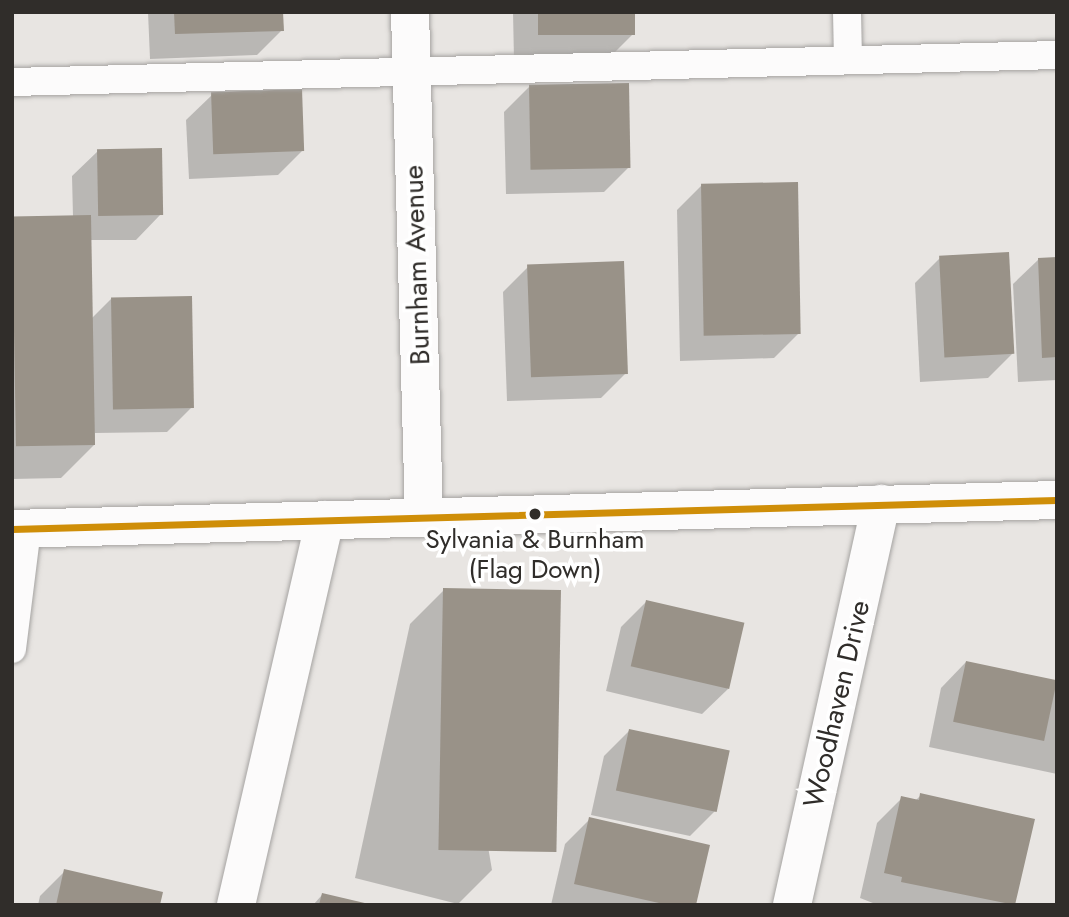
<!DOCTYPE html>
<style>
body{margin:0}
#map{position:relative;width:1069px;height:917px;overflow:hidden;background:#e8e5e2;font-family:Jost,sans-serif}
div>[style]{position:absolute}
[style*='--x']{left:calc(var(--x)*1px);top:calc(var(--y)*1px);width:calc(var(--w)*1px);rotate:calc(var(--a)*1deg)}
.shadow>*{inset:0;background:#0003}
.building>*{inset:0;background:#999288;transform-origin:0 0}
.roads{filter:drop-shadow(0 0 2px #a5a3a1) drop-shadow(0 0 2px #a5a3a1)}
.service>*{height:28px;margin:-14px;padding:0 14px;transform-origin:14px;border-radius:14px;background:#fcfbfb}
.minor>*{height:38px;margin:-19px;padding:0 19px;transform-origin:19px;border-radius:19px;background:#fcfbfb}
.secondary>*{height:38px;margin:-19px;padding:0 19px;transform-origin:19px;border-radius:19px;background:#fcfbfb}
.bus-1>*{height:7px;margin:-3.5px;padding:0 3.5px;transform-origin:3.5px;border-radius:3.5px;background:#cf8e08}
.dots>*{width:19px;height:19px;translate:-50% -50%;box-sizing:border-box;border:4px solid #fff;border-radius:50%}
span{translate:-50% -50%;white-space:nowrap;text-align:center;line-height:1.15;-webkit-text-stroke:7px #fff;paint-order:stroke}
.bus-label{font-size:26px;color:#302d2a}
.street-label{font-size:28px;color:#302d2a}
.frame{position:absolute;inset:0;border:14px solid #302d2a;pointer-events:none}
</style>
<div id="map">
<div class="shadow">
<div style="clip-path:polygon(148px 12px,281px 12px,282px 30px,257px 55px,150px 59px)"></div>
<div style="clip-path:polygon(513px 12px,633px 12px,634px 33px,609px 58px,514px 60px)"></div>
<div style="clip-path:polygon(529px 87px,629px 167px,604px 192px,506px 194px,504px 112px)"></div>
<div style="clip-path:polygon(212px 95px,303px 150px,278px 175px,189px 179px,186px 120px)"></div>
<div style="clip-path:polygon(98px 151px,161px 214px,136px 240px,90px 240px,92px 318px,111px 299px,192px 407px,167px 432px,95px 433px,95px 444px,61px 478px,12px 479px,12px 218px,73px 217px,72px 176px)"></div>
<div style="clip-path:polygon(702px 185px,799px 333px,774px 358px,680px 361px,677px 210px)"></div>
<div style="clip-path:polygon(940px 258px,1013px 353px,988px 378px,920px 382px,915px 283px)"></div>
<div style="clip-path:polygon(1039px 259px,1057px 259px,1057px 380px,1018px 382px,1013px 284px)"></div>
<div style="clip-path:polygon(528px 267px,626px 373px,601px 398px,507px 401px,503px 292px)"></div>
<div style="clip-path:polygon(444px 590px,492px 870px,458px 904px,355px 878px,410px 624px)"></div>
<div style="clip-path:polygon(646px 602px,728px 689px,702px 714px,606px 691px,621px 627px)"></div>
<div style="clip-path:polygon(966px 662px,1057px 681px,1057px 774px,929px 747px,941px 688px)"></div>
<div style="clip-path:polygon(629px 731px,715px 811px,690px 836px,591px 815px,604px 756px)"></div>
<div style="clip-path:polygon(921px 795px,1033px 821px,1013px 905px,878px 905px,860px 898px,877px 823px,902px 798px,915px 801px)"></div>
<div style="clip-path:polygon(590px 819px,694px 905px,551px 905px,565px 844px)"></div>
<div style="clip-path:polygon(65px 871px,159px 905px,38px 905px,40px 896px)"></div>
<div style="clip-path:polygon(322px 895px,366px 905px,313px 905px)"></div>
</div>
<div class="building">
<div style="clip-path:polygon(174px 12px,283px 12px,284px 31px,175px 34px)"></div>
<div style="left:538px;top:12px;width:97px;height:23px"></div>
<div style="left:629px;top:83px;width:85px;height:100px;rotate:89deg"></div>
<div style="left:302px;top:89px;width:62px;height:91px;rotate:88deg"></div>
<div style="left:162px;top:148px;width:67px;height:65px;rotate:89deg"></div>
<div style="left:798px;top:182px;width:152px;height:97px;rotate:89deg"></div>
<div style="left:91px;top:215px;width:230px;height:79px;rotate:89deg"></div>
<div style="left:1009px;top:252px;width:102px;height:70px;rotate:87deg"></div>
<div style="clip-path:polygon(1057px 257px,1057px 357px,1042px 358px,1038px 258px)"></div>
<div style="left:624px;top:261px;width:113px;height:97px;rotate:88deg"></div>
<div style="left:192px;top:296px;width:112px;height:81px;rotate:89deg"></div>
<div style="left:443px;top:588px;width:118px;height:262px;rotate:1deg"></div>
<div style="left:646px;top:600px;width:101px;height:68px;rotate:13deg"></div>
<div style="left:966px;top:661px;width:93px;height:62px;rotate:12deg"></div>
<div style="left:629px;top:729px;width:103px;height:63px;rotate:12deg"></div>
<div style="clip-path:polygon(920px 793px,1035px 819px,1015px 905px,901px 882px,902px 877px,884px 873px,901px 796px,919px 800px)"></div>
<div style="clip-path:polygon(589px 817px,710px 845px,696px 905px,668px 905px,574px 884px)"></div>
<div style="clip-path:polygon(64px 869px,163px 892px,160px 905px,56px 905px)"></div>
<div style="clip-path:polygon(322px 893px,369px 904px,369px 905px,319px 905px)"></div>
</div>
<div class="roads">
<div class="service">
<div style="--x:847;--y:12;--w:48;--a:88.8"></div>
<div style="--x:12;--y:82;--w:1045;--a:-1.48"></div>
<div style="--x:12;--y:649;--w:121;--a:-82.9"></div>
</div>
<div class="minor">
<div style="--x:410;--y:12;--w:505;--a:88.41"></div>
<div style="--x:236;--y:905;--w:395;--a:-77"></div>
<div style="--x:792;--y:905;--w:411;--a:-77.5"></div>
</div>
<div class="secondary">
<div style="--x:12;--y:529;--w:1045;--a:-1.59"></div>
</div>
</div>
<div class="bus-1">
<div style="--x:12;--y:529;--w:1045;--a:-1.59"></div>
</div>
<div class="dots">
<div style="left:535px;top:514px;background:#302d2a"></div>
</div>
<div class="bus-label">
<span style="left:535px;top:555px">Sylvania &amp; Burnham<br>(Flag Down)</span>
</div>
<div class="street-label">
<span style="left:417px;top:265px;rotate:-92deg">Burnham Avenue</span>
<span style="left:837px;top:704px;rotate:-77deg">Woodhaven Drive</span>
</div>
<div class="frame"></div>
</div>
